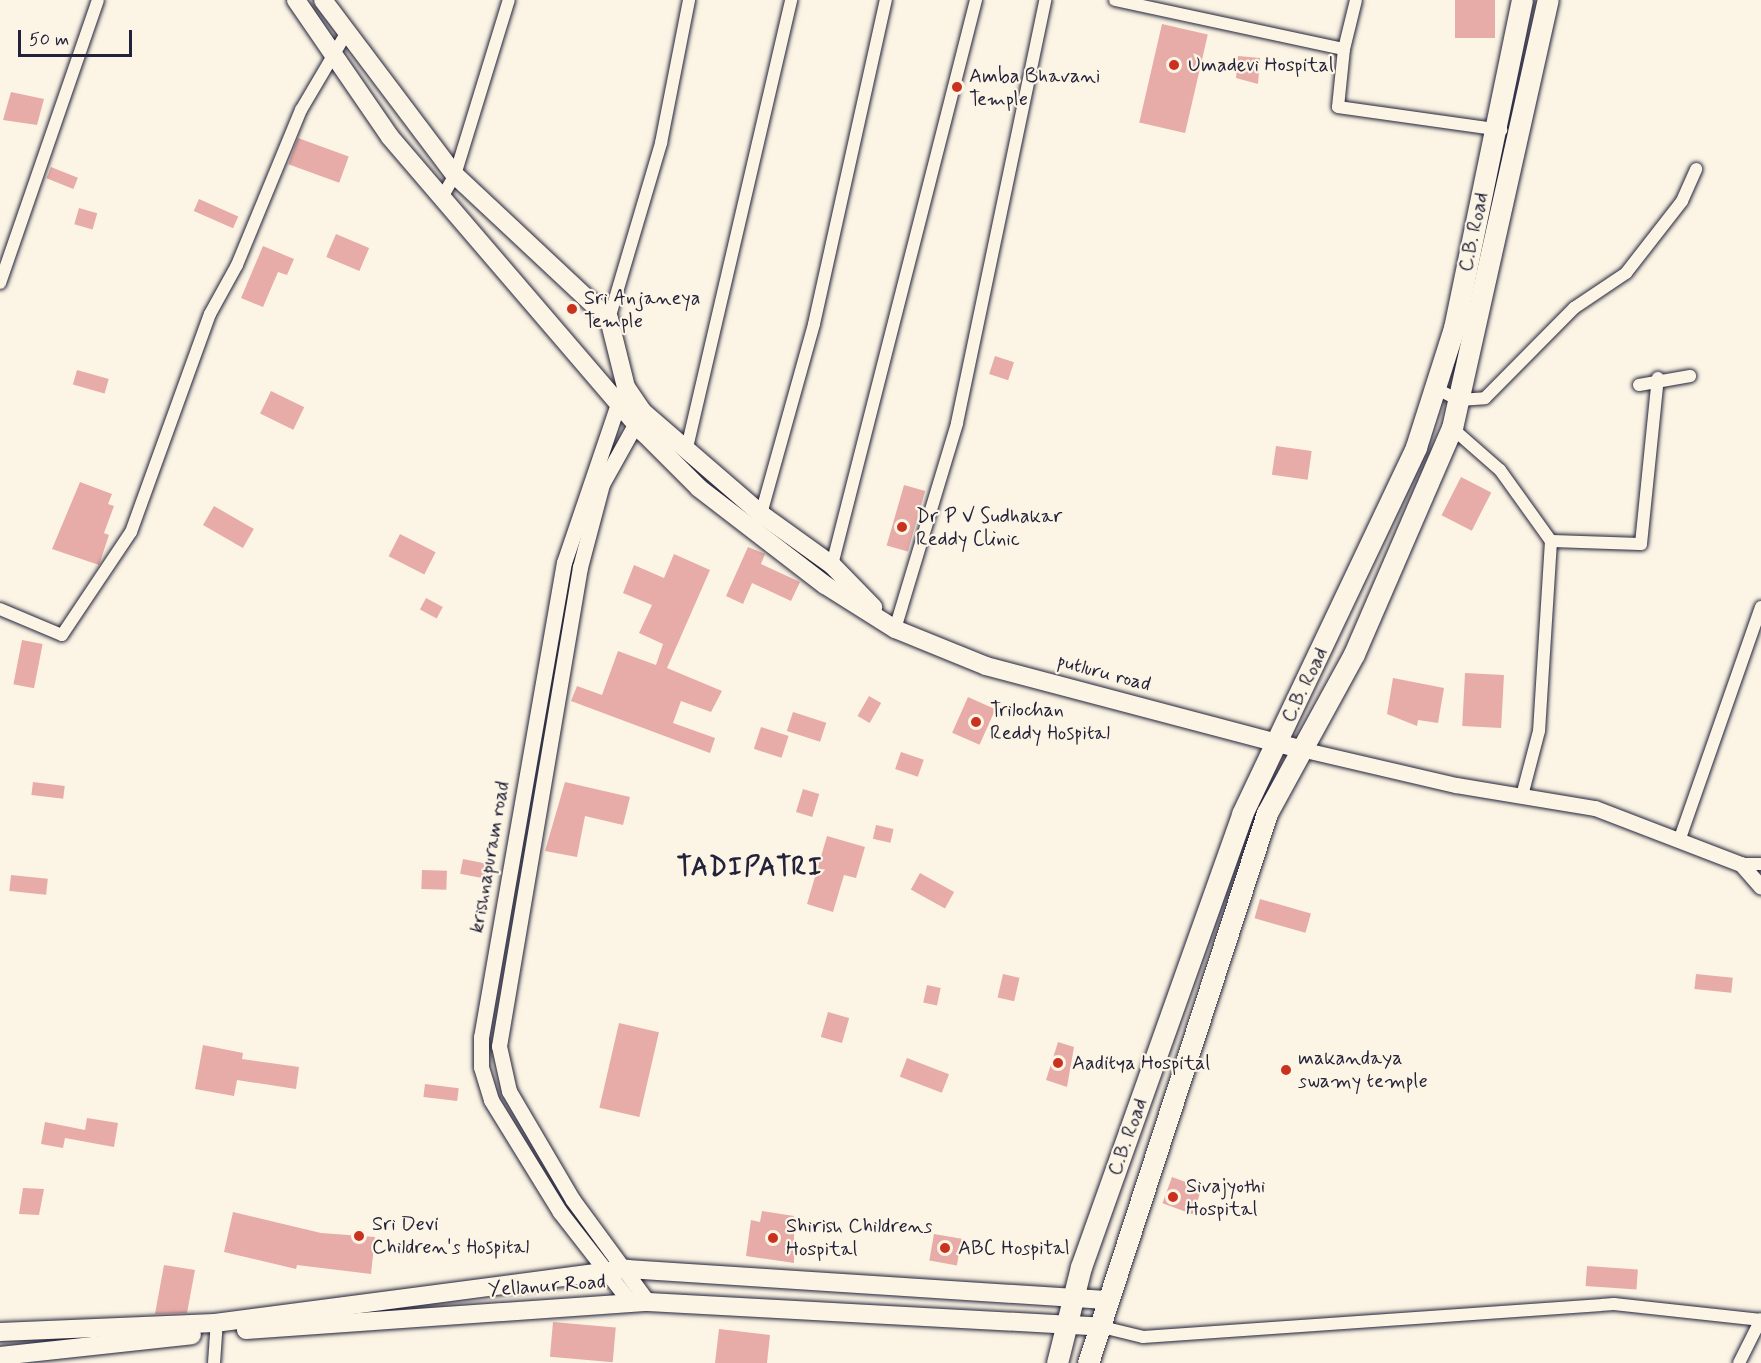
<!DOCTYPE html>
<style>
body{margin:0}
#map{position:relative;width:1761px;height:1363px;overflow:hidden;background:#fcf5e5;font-family:Mynerve,sans-serif}
div>[style]{position:absolute}
[style*='--x']{left:calc(var(--x)*1px);top:calc(var(--y)*1px);width:calc(var(--w)*1px);rotate:calc(var(--a)*1deg)}
.building>*{inset:0;background:#e7aca7;transform-origin:0 0}
.roads{filter:drop-shadow(0 0 2px #22223b) drop-shadow(0 0 2px #22223b)}
.minor>*{height:12px;margin:-6px;padding:0 6px;transform-origin:6px;border-radius:6px;background:#fcf5e5}
.tertiary>*{height:15px;margin:-7.5px;padding:0 7.5px;transform-origin:7.5px;border-radius:7.5px;background:#fcf5e5}
.secondary>*{height:18px;margin:-9px;padding:0 9px;transform-origin:9px;border-radius:9px;background:#fcf5e5}
.trunk>*{height:21px;margin:-10.5px;padding:0 10.5px;transform-origin:10.5px;border-radius:10.5px;background:#fcf5e5}
.dots>*{width:16px;height:16px;translate:-50% -50%;box-sizing:border-box;border:3px solid #fcf5e5;border-radius:50%}
span{translate:-50% -50%;white-space:nowrap;text-align:center;line-height:1.15;-webkit-text-stroke:4.5px #fcf5e5;paint-order:stroke}
.poi-label{font-size:20px;color:#22223b}
.left{translate:0 -50%;text-align:left}
.street-label{font-size:20px;color:#22223b}
.district-label{font-size:26px;color:#22223b;font-weight:700;letter-spacing:1.5px}
.scale{position:absolute;left:18px;top:30px;width:114px;height:27px;box-sizing:border-box;border:3px solid #22223b;border-top:0;padding-left:8px;font-size:18px;line-height:21px;white-space:nowrap;color:#22223b;-webkit-text-stroke:4px #fcf5e5;paint-order:stroke}
</style>
<div id="map">
<div class="building">
<div style="left:1455px;top:0;width:40px;height:38px"></div>
<div style="left:1162px;top:24px;width:47px;height:101px;rotate:13deg"></div>
<div style="clip-path:polygon(1238px 56px,1260px 58px,1258px 84px,1236px 78px)"></div>
<div style="clip-path:polygon(11px 92px,44px 99px,37px 125px,3px 120px)"></div>
<div style="left:298px;top:138px;width:54px;height:28px;rotate:20deg"></div>
<div style="left:51px;top:167px;width:29px;height:12px;rotate:22deg"></div>
<div style="left:199px;top:199px;width:43px;height:13px;rotate:24deg"></div>
<div style="left:79px;top:208px;width:19px;height:17px;rotate:16deg"></div>
<div style="left:336px;top:234px;width:36px;height:25px;rotate:23deg"></div>
<div style="clip-path:polygon(263px 246px,294px 259px,287px 275px,278px 272px,263px 307px,241px 298px)"></div>
<div style="left:995px;top:356px;width:20px;height:19px;rotate:18deg"></div>
<div style="left:77px;top:370px;width:33px;height:15px;rotate:16deg"></div>
<div style="left:271px;top:391px;width:37px;height:25px;rotate:26deg"></div>
<div style="left:1276px;top:446px;width:36px;height:29px;rotate:8deg"></div>
<div style="left:1461px;top:477px;width:34px;height:43px;rotate:27deg"></div>
<div style="clip-path:polygon(80px 482px,112px 494px,108px 504px,114px 506px,104px 533px,109px 535px,99px 565px,52px 549px)"></div>
<div style="left:904px;top:485px;width:22px;height:63px;rotate:16deg"></div>
<div style="left:214px;top:506px;width:46px;height:22px;rotate:30deg"></div>
<div style="left:400px;top:534px;width:40px;height:25px;rotate:27deg"></div>
<div style="clip-path:polygon(748px 547px,765px 554px,761px 564px,800px 582px,791px 601px,752px 583px,743px 604px,726px 596px)"></div>
<div style="clip-path:polygon(674px 554px,710px 570px,667px 668px,722px 691px,711px 712px,681px 701px,673px 723px,715px 738px,710px 753px,571px 701px,577px 686px,602px 695px,618px 651px,656px 665px,663px 644px,639px 633px,652px 605px,623px 593px,634px 565px,664px 578px)"></div>
<div style="left:426px;top:598px;width:19px;height:13px;rotate:28deg"></div>
<div style="left:22px;top:640px;width:21px;height:45px;rotate:11deg"></div>
<div style="left:1465px;top:673px;width:39px;height:53px;rotate:3deg"></div>
<div style="clip-path:polygon(1393px 678px,1444px 688px,1438px 723px,1418px 720px,1417px 726px,1387px 714px)"></div>
<div style="left:869px;top:696px;width:14px;height:23px;rotate:30deg"></div>
<div style="left:968px;top:697px;width:30px;height:39px;rotate:24deg"></div>
<div style="left:793px;top:712px;width:35px;height:20px;rotate:18deg"></div>
<div style="left:761px;top:727px;width:29px;height:23px;rotate:18deg"></div>
<div style="left:901px;top:752px;width:24px;height:18px;rotate:19deg"></div>
<div style="left:33px;top:782px;width:32px;height:13px;rotate:7deg"></div>
<div style="clip-path:polygon(565px 782px,630px 797px,623px 825px,585px 816px,577px 857px,545px 851px)"></div>
<div style="left:803px;top:789px;width:17px;height:24px;rotate:17deg"></div>
<div style="left:876px;top:825px;width:18px;height:14px;rotate:13deg"></div>
<div style="clip-path:polygon(827px 836px,865px 847px,856px 878px,844px 875px,833px 912px,807px 904px)"></div>
<div style="left:463px;top:859px;width:26px;height:15px;rotate:11deg"></div>
<div style="left:422px;top:870px;width:25px;height:19px;rotate:2deg"></div>
<div style="left:920px;top:873px;width:39px;height:19px;rotate:29deg"></div>
<div style="left:11px;top:875px;width:37px;height:16px;rotate:6deg"></div>
<div style="left:1260px;top:899px;width:53px;height:20px;rotate:16deg"></div>
<div style="left:1003px;top:974px;width:17px;height:24px;rotate:13deg"></div>
<div style="left:1696px;top:974px;width:37px;height:15px;rotate:6deg"></div>
<div style="left:927px;top:985px;width:14px;height:18px;rotate:12deg"></div>
<div style="left:828px;top:1012px;width:22px;height:26px;rotate:16deg"></div>
<div style="left:619px;top:1023px;width:41px;height:87px;rotate:13deg"></div>
<div style="clip-path:polygon(1058px 1042px,1074px 1047px,1067px 1087px,1046px 1080px)"></div>
<div style="clip-path:polygon(203px 1045px,243px 1053px,242px 1059px,299px 1067px,296px 1089px,237px 1080px,234px 1096px,195px 1089px)"></div>
<div style="left:907px;top:1058px;width:45px;height:20px;rotate:21deg"></div>
<div style="left:425px;top:1084px;width:34px;height:13px;rotate:7deg"></div>
<div style="clip-path:polygon(87px 1118px,118px 1123px,114px 1147px,65px 1138px,63px 1148px,41px 1144px,45px 1122px,85px 1130px)"></div>
<div style="left:1172px;top:1177px;width:32px;height:28px;rotate:20deg"></div>
<div style="clip-path:polygon(23px 1188px,44px 1189px,39px 1215px,19px 1214px)"></div>
<div style="clip-path:polygon(762px 1211px,794px 1216px,794px 1263px,746px 1256px,751px 1220px,760px 1222px)"></div>
<div style="clip-path:polygon(233px 1212px,321px 1233px,375px 1237px,371px 1274px,297px 1265px,296px 1269px,224px 1252px)"></div>
<div style="left:934px;top:1234px;width:28px;height:27px;rotate:10deg"></div>
<div style="clip-path:polygon(164px 1265px,195px 1270px,187px 1313px,155px 1314px)"></div>
<div style="left:1587px;top:1266px;width:51px;height:20px;rotate:4deg"></div>
<div style="left:553px;top:1322px;width:63px;height:35px;rotate:5deg"></div>
<div style="clip-path:polygon(719px 1329px,770px 1335px,767px 1363px,715px 1363px)"></div>
</div>
<div class="roads">
<div class="minor">
<div style="--x:1115;--y:0;--w:234;--a:12.1"></div>
<div style="--x:1344;--y:49;--w:58;--a:95.9"></div>
<div style="--x:1338;--y:107;--w:165;--a:8"></div>
<div style="--x:1344;--y:49;--w:50;--a:-76.2"></div>
<div style="--x:441;--y:199;--w:28;--a:-60"></div>
<div style="--x:455;--y:175;--w:183;--a:-72.9"></div>
<div style="--x:0;--y:283;--w:299;--a:-70.9"></div>
<div style="--x:609;--y:319;--w:184;--a:-73.5"></div>
<div style="--x:661;--y:143;--w:146;--a:-78.9"></div>
<div style="--x:1639;--y:385;--w:52;--a:-10"></div>
<div style="--x:1435;--y:388;--w:27;--a:27"></div>
<div style="--x:1459;--y:400;--w:26;--a:-4"></div>
<div style="--x:1485;--y:398;--w:127;--a:-45.3"></div>
<div style="--x:1574;--y:308;--w:63;--a:-33.9"></div>
<div style="--x:1626;--y:273;--w:91;--a:-52.1"></div>
<div style="--x:1682;--y:201;--w:35;--a:-66"></div>
<div style="--x:1452;--y:428;--w:64;--a:41.2"></div>
<div style="--x:1500;--y:470;--w:87;--a:54.3"></div>
<div style="--x:1551;--y:541;--w:190;--a:93.6"></div>
<div style="--x:1539;--y:731;--w:67;--a:104.7"></div>
<div style="--x:686;--y:452;--w:464;--a:-76.9"></div>
<div style="--x:761;--y:514;--w:197;--a:-74.4"></div>
<div style="--x:814;--y:324;--w:332;--a:-77.5"></div>
<div style="--x:1551;--y:541;--w:90;--a:1.9"></div>
<div style="--x:1641;--y:544;--w:167;--a:-84.2"></div>
<div style="--x:832;--y:565;--w:583;--a:-75.7"></div>
<div style="--x:0;--y:609;--w:67;--a:22.8"></div>
<div style="--x:62;--y:635;--w:124;--a:-56.2"></div>
<div style="--x:131;--y:532;--w:232;--a:-70.1"></div>
<div style="--x:210;--y:314;--w:56;--a:-61.1"></div>
<div style="--x:237;--y:265;--w:168;--a:-67.6"></div>
<div style="--x:301;--y:110;--w:91;--a:-59.5"></div>
<div style="--x:895;--y:629;--w:215;--a:-73.2"></div>
<div style="--x:957;--y:423;--w:432;--a:-78.2"></div>
<div style="--x:1679;--y:841;--w:248;--a:-70.7"></div>
<div style="--x:1741;--y:864;--w:20;--a:0"></div>
<div style="--x:1098;--y:1326;--w:46;--a:13.7"></div>
<div style="--x:1143;--y:1337;--w:472;--a:-4"></div>
<div style="--x:1614;--y:1304;--w:148;--a:6.2"></div>
<div style="--x:214;--y:1363;--w:31;--a:-86"></div>
<div style="--x:1739;--y:1363;--w:49;--a:-63.4"></div>
</div>
<div class="tertiary">
<div style="--x:621;--y:395;--w:176;--a:108.8"></div>
<div style="--x:564;--y:562;--w:482;--a:99.9"></div>
<div style="--x:481;--y:1037;--w:30;--a:90"></div>
<div style="--x:481;--y:1067;--w:34;--a:73"></div>
<div style="--x:491;--y:1100;--w:132;--a:58.4"></div>
<div style="--x:560;--y:1212;--w:114;--a:52.1"></div>
<div style="--x:641;--y:414;--w:80;--a:119.1"></div>
<div style="--x:602;--y:484;--w:86;--a:104.8"></div>
<div style="--x:580;--y:567;--w:486;--a:99.6"></div>
<div style="--x:499;--y:1046;--w:46;--a:77.5"></div>
<div style="--x:509;--y:1091;--w:126;--a:59.6"></div>
<div style="--x:573;--y:1200;--w:127;--a:53.7"></div>
<div style="--x:1305;--y:750;--w:155;--a:13.1"></div>
<div style="--x:1456;--y:785;--w:141;--a:9.4"></div>
<div style="--x:1595;--y:808;--w:156;--a:21"></div>
<div style="--x:1741;--y:864;--w:30;--a:49"></div>
</div>
<div class="secondary">
<div style="--x:296;--y:0;--w:166;--a:55.5"></div>
<div style="--x:390;--y:137;--w:389;--a:49.4"></div>
<div style="--x:643;--y:432;--w:79;--a:45"></div>
<div style="--x:699;--y:488;--w:159;--a:37.6"></div>
<div style="--x:825;--y:585;--w:83;--a:32.2"></div>
<div style="--x:895;--y:629;--w:98;--a:22.1"></div>
<div style="--x:986;--y:666;--w:330;--a:14.8"></div>
<div style="--x:323;--y:0;--w:219;--a:53"></div>
<div style="--x:455;--y:175;--w:211;--a:43.1"></div>
<div style="--x:609;--y:319;--w:70;--a:76"></div>
<div style="--x:626;--y:387;--w:30;--a:56"></div>
<div style="--x:643;--y:412;--w:156;--a:40.8"></div>
<div style="--x:761;--y:514;--w:87;--a:35.7"></div>
<div style="--x:832;--y:565;--w:59;--a:45.7"></div>
<div style="--x:246;--y:1330;--w:403;--a:-4"></div>
<div style="--x:648;--y:1302;--w:451;--a:3.1"></div>
<div style="--x:0;--y:1332;--w:215;--a:-2.4"></div>
<div style="--x:215;--y:1323;--w:416;--a:-7.5"></div>
<div style="--x:627;--y:1269;--w:480;--a:3.7"></div>
<div style="--x:0;--y:1356;--w:193;--a:-6.2"></div>
</div>
<div class="trunk">
<div style="--x:1057;--y:1363;--w:99;--a:-76"></div>
<div style="--x:1081;--y:1267;--w:481;--a:-70.4"></div>
<div style="--x:1242;--y:814;--w:406;--a:-64.6"></div>
<div style="--x:1416;--y:447;--w:125;--a:-72.3"></div>
<div style="--x:1454;--y:328;--w:335;--a:-78.3"></div>
<div style="--x:1088;--y:1363;--w:578;--a:-71.97"></div>
<div style="--x:1267;--y:813;--w:181;--a:-61.3"></div>
<div style="--x:1354;--y:654;--w:246;--a:-66.6"></div>
<div style="--x:1452;--y:428;--w:439;--a:-77.4"></div>
</div>
</div>
<div class="dots">
<div style="left:1174px;top:65px;background:#c8321e"></div>
<div style="left:957px;top:87px;background:#c8321e"></div>
<div style="left:572px;top:309px;background:#c8321e"></div>
<div style="left:902px;top:527px;background:#c8321e"></div>
<div style="left:976px;top:722px;background:#c8321e"></div>
<div style="left:1058px;top:1063px;background:#c8321e"></div>
<div style="left:1286px;top:1070px;background:#c8321e"></div>
<div style="left:1173px;top:1197px;background:#c8321e"></div>
<div style="left:359px;top:1236px;background:#c8321e"></div>
<div style="left:773px;top:1238px;background:#c8321e"></div>
<div style="left:945px;top:1248px;background:#c8321e"></div>
</div>
<div class="poi-label">
<span class="left" style="left:1188px;top:65px">Umadevi Hospital</span>
<span class="left" style="left:969px;top:88px">Amba Bhavani<br>Temple</span>
<span class="left" style="left:584px;top:310px">Sri Anjaneya<br>Temple</span>
<span class="left" style="left:916px;top:528px">Dr P V Sudhakar<br>Reddy Clinic</span>
<span class="left" style="left:990px;top:722px">Trilochan<br>Reddy Hospital</span>
<span class="left" style="left:1298px;top:1070px">makandaya<br>swamy temple</span>
<span class="left" style="left:1072px;top:1063px">Aaditya Hospital</span>
<span class="left" style="left:1186px;top:1198px">Sivajyothi<br>Hospital</span>
<span class="left" style="left:372px;top:1236px">Sri Devi<br>Children's Hospital</span>
<span class="left" style="left:786px;top:1238px">Shirish Childrens<br>Hospital</span>
<span class="left" style="left:958px;top:1248px">ABC Hospital</span>
</div>
<div class="street-label">
<span style="left:1474px;top:232px;rotate:-78deg">C.B. Road</span>
<span style="left:1104px;top:673px;rotate:15deg">putluru road</span>
<span style="left:1305px;top:685px;rotate:-64deg">C.B. Road</span>
<span style="left:490px;top:857px;rotate:-80deg">krishnapuram road</span>
<span style="left:1128px;top:1137px;rotate:-70deg">C.B. Road</span>
<span style="left:547px;top:1286px;rotate:-4deg">Yellanur Road</span>
</div>
<div class="district-label">
<span style="left:750px;top:869px">TADIPATRI</span>
</div>
<div class="scale">50 m</div>
</div>
